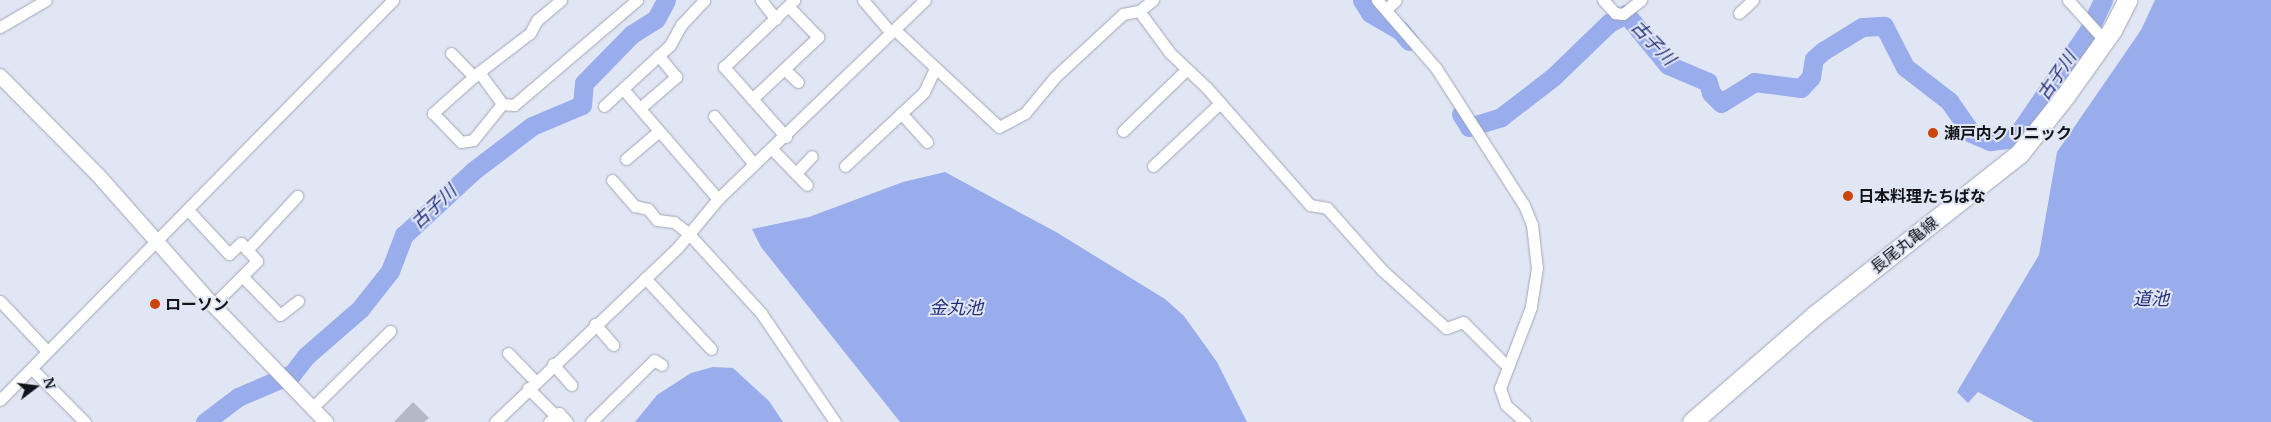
<!DOCTYPE html>
<meta charset="utf-8">
<style>
body{margin:0}
#map{position:relative;width:2271px;height:422px;overflow:hidden;background:#e1e6f4;font-family:Merriweather,"Noto Sans JP",serif}
div>[style]{position:absolute}
[style*='--x']{left:calc(var(--x)*1px);top:calc(var(--y)*1px);width:calc(var(--w)*1px);rotate:calc(var(--a)*1deg)}
.water>*{inset:0;background:#99adec}
.river>*{height:19px;margin:-9.5px;padding:0 9.5px;transform-origin:9.5px;border-radius:9.5px;background:#99adec}
.building>*{inset:0;background:#b4b9c7}
.roads{filter:drop-shadow(0 0 1px #a2a6b4) drop-shadow(0 0 1px #a2a6b4)}
.minor>*{height:11px;margin:-5.5px;padding:0 5.5px;transform-origin:5.5px;border-radius:5.5px;background:#fff}
.tertiary>*{height:14px;margin:-7px;padding:0 7px;transform-origin:7px;border-radius:7px;background:#fff}
.primary>*{height:19px;margin:-9.5px;padding:0 9.5px;transform-origin:9.5px;border-radius:9.5px;background:#fff}
.dots>*{width:14px;height:14px;translate:-50% -50%;box-sizing:border-box;border:2px solid #e1e6f4;border-radius:50%}
span{translate:-50% -50%;white-space:nowrap;text-align:center;line-height:1.15;-webkit-text-stroke:4px #e1e6f4;paint-order:stroke}
.poi-label{font-size:16px;color:#121419;font-weight:700}
.left{translate:0 -50%;text-align:left}
.street-label{font-size:16px;color:#121419}
.water-label{font-size:18px;color:#212d75;font-style:italic}
.north{position:absolute;left:10px;top:362px;width:50px;height:50px;-webkit-text-stroke:4px #e1e6f4;paint-order:stroke;rotate:75deg;font-size:14px;font-weight:700;line-height:20px;text-align:center;color:#121419}
.north::after{content:'';display:block;margin:auto;width:18px;height:22px;background:#121419;clip-path:polygon(50% 0,100% 100%,50% 72%,0 100%)}
</style>
<div id="map">
<div class="water">
<div style="clip-path:polygon(2155px 0,2271px 0,2271px 422px,2034px 422px,1978px 392px,1968px 403px,1957px 392px,2039px 255px,2057px 152px,2141px 30px)"></div>
<div style="clip-path:polygon(945px 172px,1056px 232px,1165px 299px,1184px 316px,1217px 362px,1247px 422px,900px 422px,761px 247px,752px 229px,809px 217px,903px 182px)"></div>
<div style="clip-path:polygon(713px 367px,733px 368px,769px 401px,783px 422px,635px 422px,657px 395px,691px 373px)"></div>
</div>
<div class="river">
<div style="--x:1362;--y:0;--w:15;--a:58"></div>
<div style="--x:1370;--y:13;--w:34;--a:30"></div>
<div style="--x:1400;--y:30;--w:14;--a:51"></div>
<div style="--x:1461;--y:114;--w:15;--a:58"></div>
<div style="--x:1469;--y:127;--w:34;--a:-17"></div>
<div style="--x:1501;--y:117;--w:66;--a:-37.6"></div>
<div style="--x:1553;--y:77;--w:78;--a:-44"></div>
<div style="--x:1609;--y:23;--w:19;--a:-28"></div>
<div style="--x:1626;--y:14;--w:66;--a:50.5"></div>
<div style="--x:1668;--y:65;--w:43;--a:23"></div>
<div style="--x:1708;--y:82;--w:11;--a:75"></div>
<div style="--x:1711;--y:93;--w:14;--a:45"></div>
<div style="--x:1721;--y:103;--w:39;--a:-32"></div>
<div style="--x:1754;--y:82;--w:47;--a:7.3"></div>
<div style="--x:1801;--y:88;--w:15;--a:-48"></div>
<div style="--x:1811;--y:77;--w:18;--a:-81"></div>
<div style="--x:1814;--y:59;--w:12;--a:-42"></div>
<div style="--x:1823;--y:51;--w:46;--a:-31.6"></div>
<div style="--x:1862;--y:27;--w:22;--a:-3"></div>
<div style="--x:1884;--y:26;--w:46;--a:62.9"></div>
<div style="--x:1905;--y:67;--w:56;--a:37.7"></div>
<div style="--x:1949;--y:101;--w:39;--a:55"></div>
<div style="--x:1971;--y:133;--w:21;--a:23"></div>
<div style="--x:1990;--y:141;--w:25;--a:-7"></div>
<div style="--x:2015;--y:138;--w:131;--a:-55.6"></div>
<div style="--x:2089;--y:30;--w:33;--a:-65"></div>
<div style="--x:205;--y:422;--w:41;--a:-37.1"></div>
<div style="--x:238;--y:397;--w:59;--a:-23.1"></div>
<div style="--x:292;--y:374;--w:23;--a:-52"></div>
<div style="--x:306;--y:356;--w:72;--a:-41"></div>
<div style="--x:360;--y:309;--w:48;--a:-51.7"></div>
<div style="--x:390;--y:271;--w:39;--a:-69"></div>
<div style="--x:404;--y:235;--w:94;--a:-42.8"></div>
<div style="--x:473;--y:171;--w:74;--a:-37.3"></div>
<div style="--x:532;--y:126;--w:54;--a:-22.8"></div>
<div style="--x:582;--y:105;--w:22;--a:-85"></div>
<div style="--x:584;--y:83;--w:69;--a:-45.6"></div>
<div style="--x:632;--y:34;--w:28;--a:-32"></div>
<div style="--x:656;--y:19;--w:21;--a:-62"></div>
</div>
<div class="building">
<div style="clip-path:polygon(413px 402px,429px 418px,424px 422px,394px 422px)"></div>
</div>
<div class="roads">
<div class="minor">
<div style="--x:561;--y:0;--w:31;--a:140"></div>
<div style="--x:537;--y:20;--w:15;--a:118"></div>
<div style="--x:530;--y:33;--w:64;--a:142.6"></div>
<div style="--x:479;--y:72;--w:39;--a:54"></div>
<div style="--x:502;--y:104;--w:12;--a:5"></div>
<div style="--x:514;--y:105;--w:162;--a:-40.5"></div>
<div style="--x:761;--y:0;--w:24;--a:52"></div>
<div style="--x:863;--y:0;--w:43;--a:49.7"></div>
<div style="--x:1377;--y:0;--w:90;--a:49.1"></div>
<div style="--x:1436;--y:68;--w:163;--a:57.3"></div>
<div style="--x:1524;--y:205;--w:22;--a:68"></div>
<div style="--x:1532;--y:225;--w:43;--a:83.4"></div>
<div style="--x:1537;--y:268;--w:39;--a:99"></div>
<div style="--x:1531;--y:307;--w:87;--a:110.9"></div>
<div style="--x:1500;--y:388;--w:18;--a:71"></div>
<div style="--x:1506;--y:405;--w:25;--a:42"></div>
<div style="--x:1603;--y:0;--w:18;--a:47"></div>
<div style="--x:1615;--y:13;--w:8;--a:7"></div>
<div style="--x:1623;--y:14;--w:23;--a:-38"></div>
<div style="--x:2068;--y:0;--w:55;--a:47.9"></div>
<div style="--x:1386;--y:9;--w:13;--a:-42"></div>
<div style="--x:1139;--y:11;--w:52;--a:53.6"></div>
<div style="--x:1170;--y:53;--w:51;--a:43.4"></div>
<div style="--x:1207;--y:88;--w:156;--a:48.6"></div>
<div style="--x:1310;--y:205;--w:17;--a:10"></div>
<div style="--x:1327;--y:208;--w:83;--a:48.4"></div>
<div style="--x:1382;--y:270;--w:86;--a:42.2"></div>
<div style="--x:1446;--y:328;--w:18;--a:-19"></div>
<div style="--x:1463;--y:322;--w:62;--a:45"></div>
<div style="--x:1739;--y:13;--w:19;--a:-43"></div>
<div style="--x:0;--y:27;--w:53;--a:-30.4"></div>
<div style="--x:895;--y:30;--w:142;--a:43"></div>
<div style="--x:999;--y:127;--w:30;--a:-28"></div>
<div style="--x:1025;--y:113;--w:47;--a:-50.2"></div>
<div style="--x:1055;--y:77;--w:93;--a:-42.8"></div>
<div style="--x:1123;--y:14;--w:16;--a:-11"></div>
<div style="--x:1139;--y:11;--w:18;--a:-38"></div>
<div style="--x:451;--y:53;--w:33;--a:46"></div>
<div style="--x:784;--y:69;--w:19;--a:43"></div>
<div style="--x:479;--y:72;--w:62;--a:138.3"></div>
<div style="--x:433;--y:113;--w:40;--a:46"></div>
<div style="--x:461;--y:142;--w:12;--a:-9"></div>
<div style="--x:473;--y:140;--w:46;--a:-51.1"></div>
<div style="--x:623;--y:89;--w:145;--a:49.2"></div>
<div style="--x:752;--y:99;--w:91;--a:-43.2"></div>
<div style="--x:818;--y:37;--w:42;--a:-134"></div>
<div style="--x:604;--y:106;--w:90;--a:-42.7"></div>
<div style="--x:670;--y:45;--w:23;--a:-61"></div>
<div style="--x:681;--y:25;--w:34;--a:-47"></div>
<div style="--x:640;--y:108;--w:48;--a:-40.7"></div>
<div style="--x:676;--y:77;--w:28;--a:-129"></div>
<div style="--x:901;--y:113;--w:39;--a:48"></div>
<div style="--x:714;--y:116;--w:62;--a:50.2"></div>
<div style="--x:1123;--y:131;--w:89;--a:-44.1"></div>
<div style="--x:786;--y:137;--w:94;--a:-131.5"></div>
<div style="--x:724;--y:67;--w:97;--a:-43.7"></div>
<div style="--x:772;--y:149;--w:50;--a:45.8"></div>
<div style="--x:626;--y:159;--w:43;--a:-40.3"></div>
<div style="--x:845;--y:166;--w:108;--a:-43.1"></div>
<div style="--x:924;--y:92;--w:26;--a:-65"></div>
<div style="--x:1153;--y:166;--w:92;--a:-43.2"></div>
<div style="--x:796;--y:173;--w:23;--a:-47"></div>
<div style="--x:612;--y:180;--w:35;--a:49"></div>
<div style="--x:635;--y:206;--w:13;--a:13"></div>
<div style="--x:648;--y:209;--w:14;--a:51"></div>
<div style="--x:657;--y:220;--w:17;--a:7"></div>
<div style="--x:674;--y:222;--w:18;--a:38"></div>
<div style="--x:688;--y:233;--w:108;--a:47.6"></div>
<div style="--x:761;--y:313;--w:132;--a:55.8"></div>
<div style="--x:188;--y:210;--w:60;--a:47"></div>
<div style="--x:229;--y:254;--w:16;--a:-43"></div>
<div style="--x:241;--y:243;--w:24;--a:48"></div>
<div style="--x:257;--y:261;--w:62;--a:135"></div>
<div style="--x:247;--y:250;--w:74;--a:-47.2"></div>
<div style="--x:242;--y:276;--w:54;--a:45.7"></div>
<div style="--x:280;--y:315;--w:23;--a:-38"></div>
<div style="--x:645;--y:278;--w:97;--a:47.1"></div>
<div style="--x:0;--y:301;--w:69;--a:46.8"></div>
<div style="--x:595;--y:324;--w:28;--a:49"></div>
<div style="--x:508;--y:353;--w:39;--a:46"></div>
<div style="--x:553;--y:364;--w:28;--a:49"></div>
<div style="--x:32;--y:369;--w:75;--a:45"></div>
<div style="--x:528;--y:388;--w:40;--a:45"></div>
<div style="--x:0;--y:400;--w:561;--a:-45.51"></div>
<div style="--x:312;--y:408;--w:110;--a:-44.6"></div>
<div style="--x:495;--y:422;--w:253;--a:-43.7"></div>
<div style="--x:678;--y:247;--w:62;--a:-50.2"></div>
<div style="--x:718;--y:199;--w:287;--a:-43.9"></div>
<div style="--x:549;--y:422;--w:13;--a:-42"></div>
<div style="--x:559;--y:413;--w:12;--a:48"></div>
<div style="--x:591;--y:422;--w:88;--a:-44.5"></div>
<div style="--x:654;--y:360;--w:9;--a:32"></div>
</div>
<div class="tertiary">
<div style="--x:0;--y:76;--w:139;--a:45.3"></div>
<div style="--x:98;--y:175;--w:174;--a:48.5"></div>
<div style="--x:213;--y:305;--w:163;--a:46"></div>
</div>
<div class="primary">
<div style="--x:1692;--y:422;--w:163;--a:-41"></div>
<div style="--x:1815;--y:315;--w:260;--a:-38.3"></div>
<div style="--x:2019;--y:154;--w:74;--a:-51.6"></div>
<div style="--x:2065;--y:96;--w:81;--a:-54.5"></div>
<div style="--x:2112;--y:30;--w:34;--a:-63"></div>
</div>
</div>
<div class="dots">
<div style="left:1933px;top:133px;background:#cb4508"></div>
<div style="left:1848px;top:196px;background:#cb4508"></div>
<div style="left:155px;top:304px;background:#cb4508"></div>
</div>
<div class="poi-label">
<span class="left" style="left:1944px;top:133px">瀬戸内クリニック</span>
<span class="left" style="left:1858px;top:196px">日本料理たちばな</span>
<span class="left" style="left:165px;top:304px">ローソン</span>
</div>
<div class="street-label">
<span style="left:1904px;top:245px;rotate:-38deg">長尾丸亀線</span>
</div>
<div class="water-label">
<span style="left:1653px;top:43px;rotate:46deg">古子川</span>
<span style="left:2057px;top:76px;rotate:-56deg">古子川</span>
<span style="left:434px;top:207px;rotate:-43deg">古子川</span>
<span style="left:2151px;top:299px">道池</span>
<span style="left:956px;top:308px">金丸池</span>
</div>
<div class="north">N</div>
</div>
